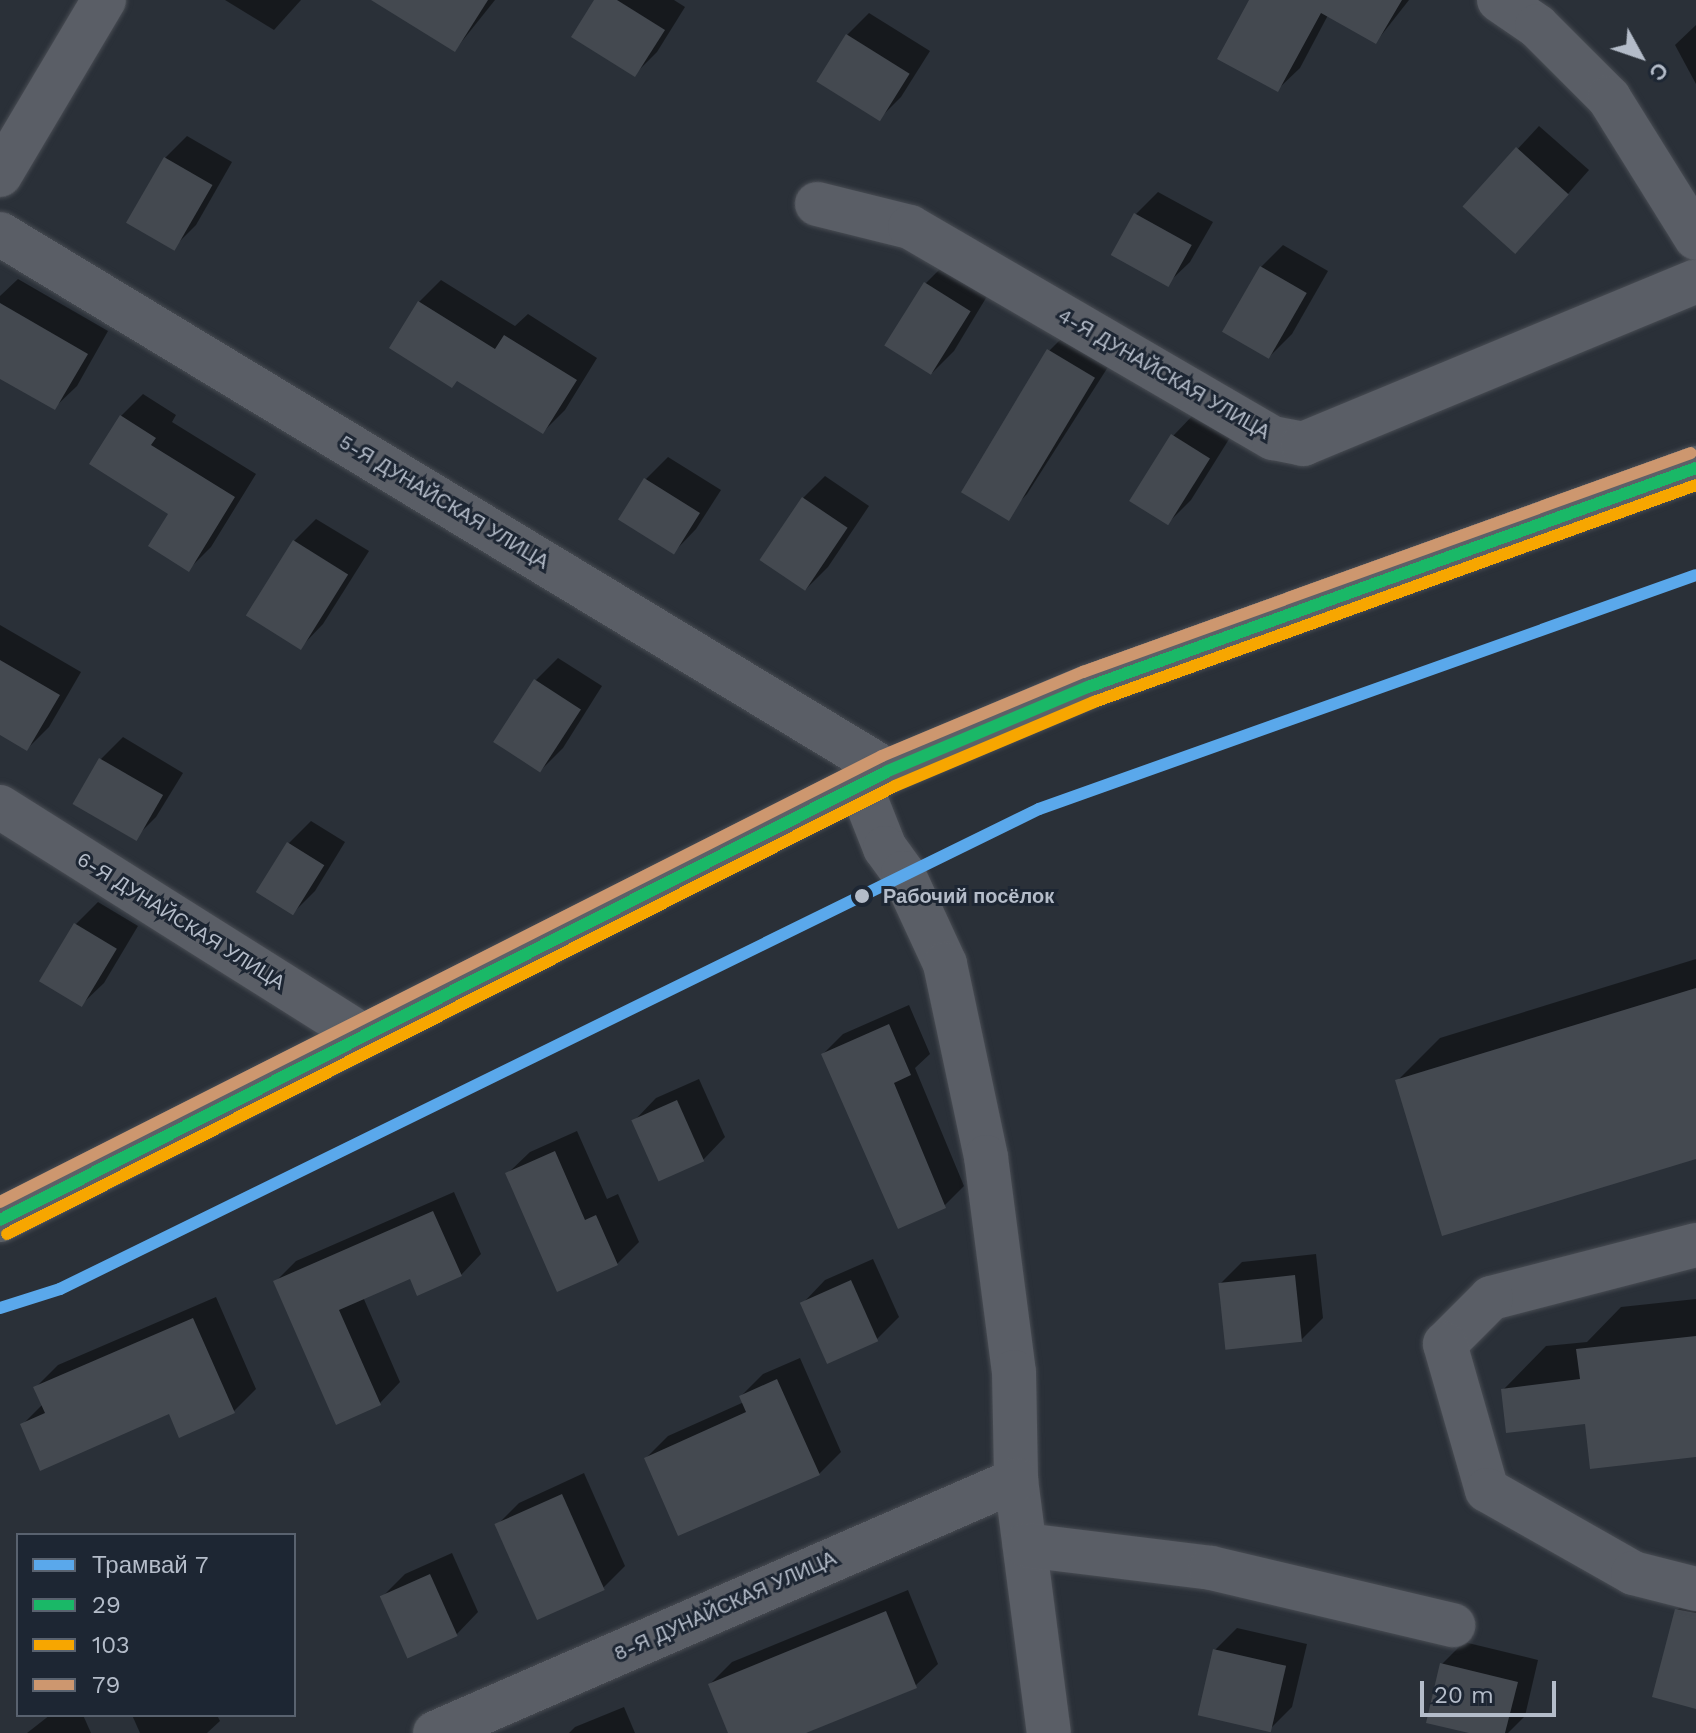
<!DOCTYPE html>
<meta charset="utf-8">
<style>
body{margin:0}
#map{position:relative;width:1696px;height:1733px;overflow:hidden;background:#2a3038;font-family:"Work Sans",sans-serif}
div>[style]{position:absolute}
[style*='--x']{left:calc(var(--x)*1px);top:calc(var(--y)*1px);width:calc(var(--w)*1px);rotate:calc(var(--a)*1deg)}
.shadow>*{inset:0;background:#0007}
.building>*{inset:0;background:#444950;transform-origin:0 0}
.roads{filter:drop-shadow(0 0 2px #484c53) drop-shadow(0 0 2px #484c53)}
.minor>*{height:44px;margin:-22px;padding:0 22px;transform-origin:22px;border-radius:22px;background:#5a5e66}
.major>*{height:44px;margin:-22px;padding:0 22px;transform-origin:22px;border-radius:22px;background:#5c6168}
.bus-1>*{height:12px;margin:-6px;padding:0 6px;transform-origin:6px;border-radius:6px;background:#1ab867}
.bus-2>*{height:12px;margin:-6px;padding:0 6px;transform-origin:6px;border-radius:6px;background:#f7a600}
.bus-3>*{height:12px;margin:-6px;padding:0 6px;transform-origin:6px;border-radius:6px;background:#cd976f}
.tram-1>*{height:12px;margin:-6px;padding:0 6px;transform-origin:6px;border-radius:6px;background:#5aa8eb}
.dots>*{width:22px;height:22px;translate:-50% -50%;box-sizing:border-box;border:4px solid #1d2633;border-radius:50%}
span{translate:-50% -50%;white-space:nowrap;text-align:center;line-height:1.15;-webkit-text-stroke:6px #1d2633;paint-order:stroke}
.street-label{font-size:20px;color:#b4bcc9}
.stop-label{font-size:20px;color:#b4bcc9;font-weight:700}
.left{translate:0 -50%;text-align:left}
.legend{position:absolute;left:16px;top:1533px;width:280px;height:184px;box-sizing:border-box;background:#1d2633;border:2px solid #59626f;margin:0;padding:10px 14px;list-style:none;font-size:24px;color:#b4bcc9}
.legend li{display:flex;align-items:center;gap:16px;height:40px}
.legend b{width:40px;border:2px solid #59626f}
.north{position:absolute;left:1600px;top:16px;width:80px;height:80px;-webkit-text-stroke:6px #1d2633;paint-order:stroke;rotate:130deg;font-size:22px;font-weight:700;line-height:32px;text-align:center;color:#b4bcc9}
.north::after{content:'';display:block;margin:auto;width:28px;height:36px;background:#b4bcc9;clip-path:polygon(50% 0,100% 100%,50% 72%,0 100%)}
.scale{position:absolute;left:1420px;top:1681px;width:136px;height:36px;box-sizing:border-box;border:4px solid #b4bcc9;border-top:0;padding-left:10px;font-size:24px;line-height:28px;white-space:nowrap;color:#b4bcc9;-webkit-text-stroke:6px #1d2633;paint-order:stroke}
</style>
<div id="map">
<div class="shadow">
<div style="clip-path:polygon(225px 0,301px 0,274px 30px)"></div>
<div style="clip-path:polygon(402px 0,495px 0,455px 50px)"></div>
<div style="clip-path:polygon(596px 0,674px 0,685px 7px,657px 52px,635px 74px)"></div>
<div style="clip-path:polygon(1251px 0,1336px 0,1300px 68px,1277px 90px)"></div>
<div style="clip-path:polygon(1352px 0,1409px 0,1376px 42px)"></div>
<div style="clip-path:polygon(869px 13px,930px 51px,901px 97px,879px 119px,847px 35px)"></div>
<div style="clip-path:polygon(1696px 25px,1696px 84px,1675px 45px)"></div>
<div style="clip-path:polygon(1539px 126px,1589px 170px,1537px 229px,1465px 206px)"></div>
<div style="clip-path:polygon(187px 136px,232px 162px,196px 225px,174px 247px,165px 158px)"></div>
<div style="clip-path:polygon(1158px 192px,1213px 222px,1190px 262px,1167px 284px,1114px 254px,1136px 214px)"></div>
<div style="clip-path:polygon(1283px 245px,1328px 271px,1292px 334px,1270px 356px,1261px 267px)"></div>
<div style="clip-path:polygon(948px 261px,992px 288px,954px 351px,932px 373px,888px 346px,926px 283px)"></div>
<div style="clip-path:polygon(18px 279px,108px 331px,77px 386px,54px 408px,0 377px,0 296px)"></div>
<div style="clip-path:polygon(441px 280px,515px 326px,528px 314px,597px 358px,565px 410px,543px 432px,419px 302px)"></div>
<div style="clip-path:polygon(1071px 329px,1115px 356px,1027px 494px,1005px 517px,1049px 351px)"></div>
<div style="clip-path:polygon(143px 394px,176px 415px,172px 422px,256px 474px,211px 547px,189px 569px,171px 513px,121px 416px)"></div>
<div style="clip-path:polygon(1195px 413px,1231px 436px,1191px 500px,1169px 522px,1173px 436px)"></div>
<div style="clip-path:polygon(668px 457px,721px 490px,696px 529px,674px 552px,646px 479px)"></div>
<div style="clip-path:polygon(825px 476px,869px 506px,828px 567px,806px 589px,803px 498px)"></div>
<div style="clip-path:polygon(316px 519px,369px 551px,323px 624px,301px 647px,294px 541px)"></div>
<div style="clip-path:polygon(0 625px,81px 672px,49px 727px,27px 749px,0 733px)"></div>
<div style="clip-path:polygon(558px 658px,602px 686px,563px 748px,541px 770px,535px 681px)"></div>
<div style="clip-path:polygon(123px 737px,183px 773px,156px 817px,134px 839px,74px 804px,101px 759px)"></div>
<div style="clip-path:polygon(311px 821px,345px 842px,315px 891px,293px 913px,289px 843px)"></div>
<div style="clip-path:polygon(98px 902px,138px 926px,104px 983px,81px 1005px,76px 924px)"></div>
<div style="clip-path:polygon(1696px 959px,1696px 1157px,1397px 1081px,1440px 1038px)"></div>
<div style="clip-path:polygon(909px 1005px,930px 1054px,915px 1068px,964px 1186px,944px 1206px,823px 1054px,843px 1034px)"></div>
<div style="clip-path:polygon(699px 1079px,725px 1137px,703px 1160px,634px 1121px,656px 1098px)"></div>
<div style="clip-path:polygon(577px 1131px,607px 1199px,618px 1194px,639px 1242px,617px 1264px,507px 1174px,530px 1152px)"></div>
<div style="clip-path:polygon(454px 1192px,481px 1254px,461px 1275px,411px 1277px,363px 1297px,400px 1382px,380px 1403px,275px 1282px,296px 1261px)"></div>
<div style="clip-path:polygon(1316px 1254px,1323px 1318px,1301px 1340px,1220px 1284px,1242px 1262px)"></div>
<div style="clip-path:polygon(873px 1259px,899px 1317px,877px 1339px,803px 1303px,825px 1280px)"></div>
<div style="clip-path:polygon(216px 1297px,256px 1389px,234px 1411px,180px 1435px,170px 1411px,22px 1425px,43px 1404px,36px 1387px,58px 1365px)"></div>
<div style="clip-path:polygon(1696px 1299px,1696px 1455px,1587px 1422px,1504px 1389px,1546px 1346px,1587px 1342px,1621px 1307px)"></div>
<div style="clip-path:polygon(800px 1358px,841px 1452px,819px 1474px,646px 1458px,668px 1436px,744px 1402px,741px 1396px,763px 1374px)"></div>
<div style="clip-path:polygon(584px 1473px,625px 1566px,603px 1588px,497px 1525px,519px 1503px)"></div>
<div style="clip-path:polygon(452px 1553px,478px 1612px,456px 1635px,382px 1597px,405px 1574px)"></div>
<div style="clip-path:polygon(908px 1590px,938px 1664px,915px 1686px,803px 1733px,730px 1733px,710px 1684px,732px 1662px)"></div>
<div style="clip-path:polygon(1696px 1592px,1696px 1707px,1676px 1611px)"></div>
<div style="clip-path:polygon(1237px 1628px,1307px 1644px,1292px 1707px,1270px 1729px,1215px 1650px)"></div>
<div style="clip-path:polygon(1464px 1642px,1538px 1660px,1525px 1716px,1508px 1733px,1478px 1733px,1442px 1664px)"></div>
<div style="clip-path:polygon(624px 1707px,635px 1733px,569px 1733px,575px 1727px)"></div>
<div style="clip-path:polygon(50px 1715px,83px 1715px,91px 1733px,27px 1733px)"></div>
<div style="clip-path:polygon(132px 1715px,217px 1715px,220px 1721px,207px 1733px,140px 1733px)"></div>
</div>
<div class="building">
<div style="clip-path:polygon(371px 0,488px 0,455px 52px)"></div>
<div style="clip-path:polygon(594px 0,617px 0,665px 30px,635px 77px,571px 37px)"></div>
<div style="clip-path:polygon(1249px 0,1402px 0,1376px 44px,1321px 13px,1278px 92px,1217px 59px)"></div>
<div style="left:846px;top:34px;width:75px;height:56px;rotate:32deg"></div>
<div style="left:1516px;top:147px;width:71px;height:80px;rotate:42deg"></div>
<div style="left:164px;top:157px;width:56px;height:76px;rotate:30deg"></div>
<div style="left:1134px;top:213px;width:66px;height:48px;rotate:29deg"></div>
<div style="left:1260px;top:266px;width:54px;height:76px;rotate:30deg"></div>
<div style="left:924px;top:282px;width:55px;height:75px;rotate:32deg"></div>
<div style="clip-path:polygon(418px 301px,495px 349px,504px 335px,577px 380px,543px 434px,457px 381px,452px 388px,389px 348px)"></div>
<div style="clip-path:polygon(0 303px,88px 354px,55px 410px,0 379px)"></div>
<div style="left:1047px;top:349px;width:56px;height:167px;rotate:31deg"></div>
<div style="clip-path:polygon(120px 415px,156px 438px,151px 445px,235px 497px,189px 572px,148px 546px,168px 514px,89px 464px)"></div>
<div style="left:1171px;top:434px;width:46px;height:79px;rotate:32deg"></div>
<div style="left:644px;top:478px;width:66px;height:49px;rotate:32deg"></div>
<div style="left:802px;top:497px;width:55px;height:76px;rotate:34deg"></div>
<div style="left:293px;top:540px;width:65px;height:89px;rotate:32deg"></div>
<div style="clip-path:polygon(0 660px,60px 695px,27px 751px,0 735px)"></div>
<div style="left:534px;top:679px;width:56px;height:75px;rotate:33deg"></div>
<div style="left:99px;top:758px;width:74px;height:53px;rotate:30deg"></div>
<div style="left:287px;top:842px;width:44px;height:59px;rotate:32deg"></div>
<div style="left:74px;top:923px;width:50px;height:68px;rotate:31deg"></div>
<div style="clip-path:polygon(1696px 988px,1696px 1159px,1442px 1236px,1395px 1080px)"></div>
<div style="clip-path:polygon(889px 1024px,911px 1075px,894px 1083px,946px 1208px,898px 1229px,821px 1054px)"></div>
<div style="left:677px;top:1100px;width:67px;height:50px;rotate:66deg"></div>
<div style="clip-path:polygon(555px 1151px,585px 1220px,596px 1215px,618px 1265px,557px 1292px,505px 1173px)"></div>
<div style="clip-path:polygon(433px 1211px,462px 1276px,417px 1296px,410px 1279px,339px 1310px,381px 1405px,336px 1425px,273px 1281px)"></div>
<div style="left:1295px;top:1275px;width:67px;height:77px;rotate:84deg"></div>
<div style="left:851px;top:1280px;width:67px;height:56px;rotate:66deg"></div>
<div style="clip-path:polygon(193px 1318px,235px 1413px,179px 1438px,169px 1414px,40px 1471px,20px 1424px,45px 1413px,33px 1387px)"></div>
<div style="clip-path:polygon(1696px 1336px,1696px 1457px,1590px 1469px,1585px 1424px,1506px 1433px,1501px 1389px,1580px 1379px,1576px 1349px)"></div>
<div style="clip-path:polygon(777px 1379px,820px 1475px,678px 1536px,644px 1458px,746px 1412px,739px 1396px)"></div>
<div style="left:562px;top:1494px;width:105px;height:74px;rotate:66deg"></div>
<div style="left:430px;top:1574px;width:68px;height:55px;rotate:66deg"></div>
<div style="clip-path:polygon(1675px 1609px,1696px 1613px,1696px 1709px,1652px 1697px)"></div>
<div style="clip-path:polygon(886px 1611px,917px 1688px,806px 1733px,728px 1733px,708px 1684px)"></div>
<div style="left:1213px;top:1649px;width:75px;height:68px;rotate:13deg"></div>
<div style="clip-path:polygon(1440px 1663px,1518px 1682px,1505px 1733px,1469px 1733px,1426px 1723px)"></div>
</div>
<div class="roads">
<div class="minor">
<div style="--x:1499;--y:0;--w:46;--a:34.4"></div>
<div style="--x:1537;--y:26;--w:102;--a:45"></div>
<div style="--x:1609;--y:98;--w:165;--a:58.1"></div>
<div style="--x:0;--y:175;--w:204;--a:-59.3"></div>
<div style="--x:817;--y:204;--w:96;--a:13.9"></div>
<div style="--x:910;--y:227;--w:420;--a:30.2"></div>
<div style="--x:1273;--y:438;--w:31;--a:11"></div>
<div style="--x:1303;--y:444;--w:425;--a:-22.5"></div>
<div style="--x:0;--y:234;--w:1038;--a:31.16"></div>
<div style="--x:860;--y:785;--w:68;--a:68.4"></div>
<div style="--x:885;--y:848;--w:31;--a:54"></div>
<div style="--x:903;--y:873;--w:100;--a:65.2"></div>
<div style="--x:945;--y:964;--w:197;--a:78"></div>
<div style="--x:986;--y:1157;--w:217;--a:82.6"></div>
<div style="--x:1014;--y:1372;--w:108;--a:88.9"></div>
<div style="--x:1016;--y:1480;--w:255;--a:82.6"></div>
<div style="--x:0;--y:807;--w:428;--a:32.2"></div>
<div style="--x:1696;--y:1245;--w:212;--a:165.5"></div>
<div style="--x:1491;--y:1298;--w:65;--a:135"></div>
<div style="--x:1445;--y:1344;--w:152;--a:74"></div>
<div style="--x:1487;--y:1490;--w:168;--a:29.6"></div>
<div style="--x:1633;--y:1573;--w:65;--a:14.3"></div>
<div style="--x:1025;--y:1545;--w:187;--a:7"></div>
<div style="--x:1211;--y:1568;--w:249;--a:13.3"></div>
<div style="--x:435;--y:1733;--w:634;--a:-23.53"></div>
</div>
<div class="major">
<div style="--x:0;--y:1220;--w:995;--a:-26.82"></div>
<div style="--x:888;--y:771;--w:217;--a:-22.8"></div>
<div style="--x:1088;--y:687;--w:646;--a:-19.81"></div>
</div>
</div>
<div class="bus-1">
<div style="--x:0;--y:1220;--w:995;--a:-26.82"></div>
<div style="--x:888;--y:771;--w:217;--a:-22.8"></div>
<div style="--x:1088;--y:687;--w:646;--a:-19.81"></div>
</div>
<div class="bus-2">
<div style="--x:7;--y:1234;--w:995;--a:-26.77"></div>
<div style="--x:895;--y:786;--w:216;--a:-22.9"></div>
<div style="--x:1094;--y:702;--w:640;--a:-19.82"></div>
</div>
<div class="bus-3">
<div style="--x:0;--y:1202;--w:988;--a:-26.82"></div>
<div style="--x:882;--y:756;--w:218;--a:-22.7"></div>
<div style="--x:1083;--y:672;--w:646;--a:-19.81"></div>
</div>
<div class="tram-1">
<div style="--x:0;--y:1308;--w:63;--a:-17.6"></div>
<div style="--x:60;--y:1289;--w:1090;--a:-26.12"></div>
<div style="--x:1039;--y:809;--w:697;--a:-19.6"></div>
</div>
<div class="dots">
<div style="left:862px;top:896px;background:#b4bcc9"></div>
</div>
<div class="street-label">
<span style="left:1164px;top:374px;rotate:30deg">4-Я ДУНАЙСКАЯ УЛИЦА</span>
<span style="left:444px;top:502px;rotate:31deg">5-Я ДУНАЙСКАЯ УЛИЦА</span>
<span style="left:181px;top:921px;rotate:32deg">6-Я ДУНАЙСКАЯ УЛИЦА</span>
<span style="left:725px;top:1606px;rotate:-24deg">8-Я ДУНАЙСКАЯ УЛИЦА</span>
</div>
<div class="stop-label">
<span class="left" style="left:883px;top:896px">Рабочий посёлок</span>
</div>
<ul class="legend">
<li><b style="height:10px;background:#5aa8eb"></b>Трамвай 7</li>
<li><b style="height:10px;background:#1ab867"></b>29</li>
<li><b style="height:10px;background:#f7a600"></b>103</li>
<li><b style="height:10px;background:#cd976f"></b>79</li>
</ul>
<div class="north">С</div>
<div class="scale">20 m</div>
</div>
